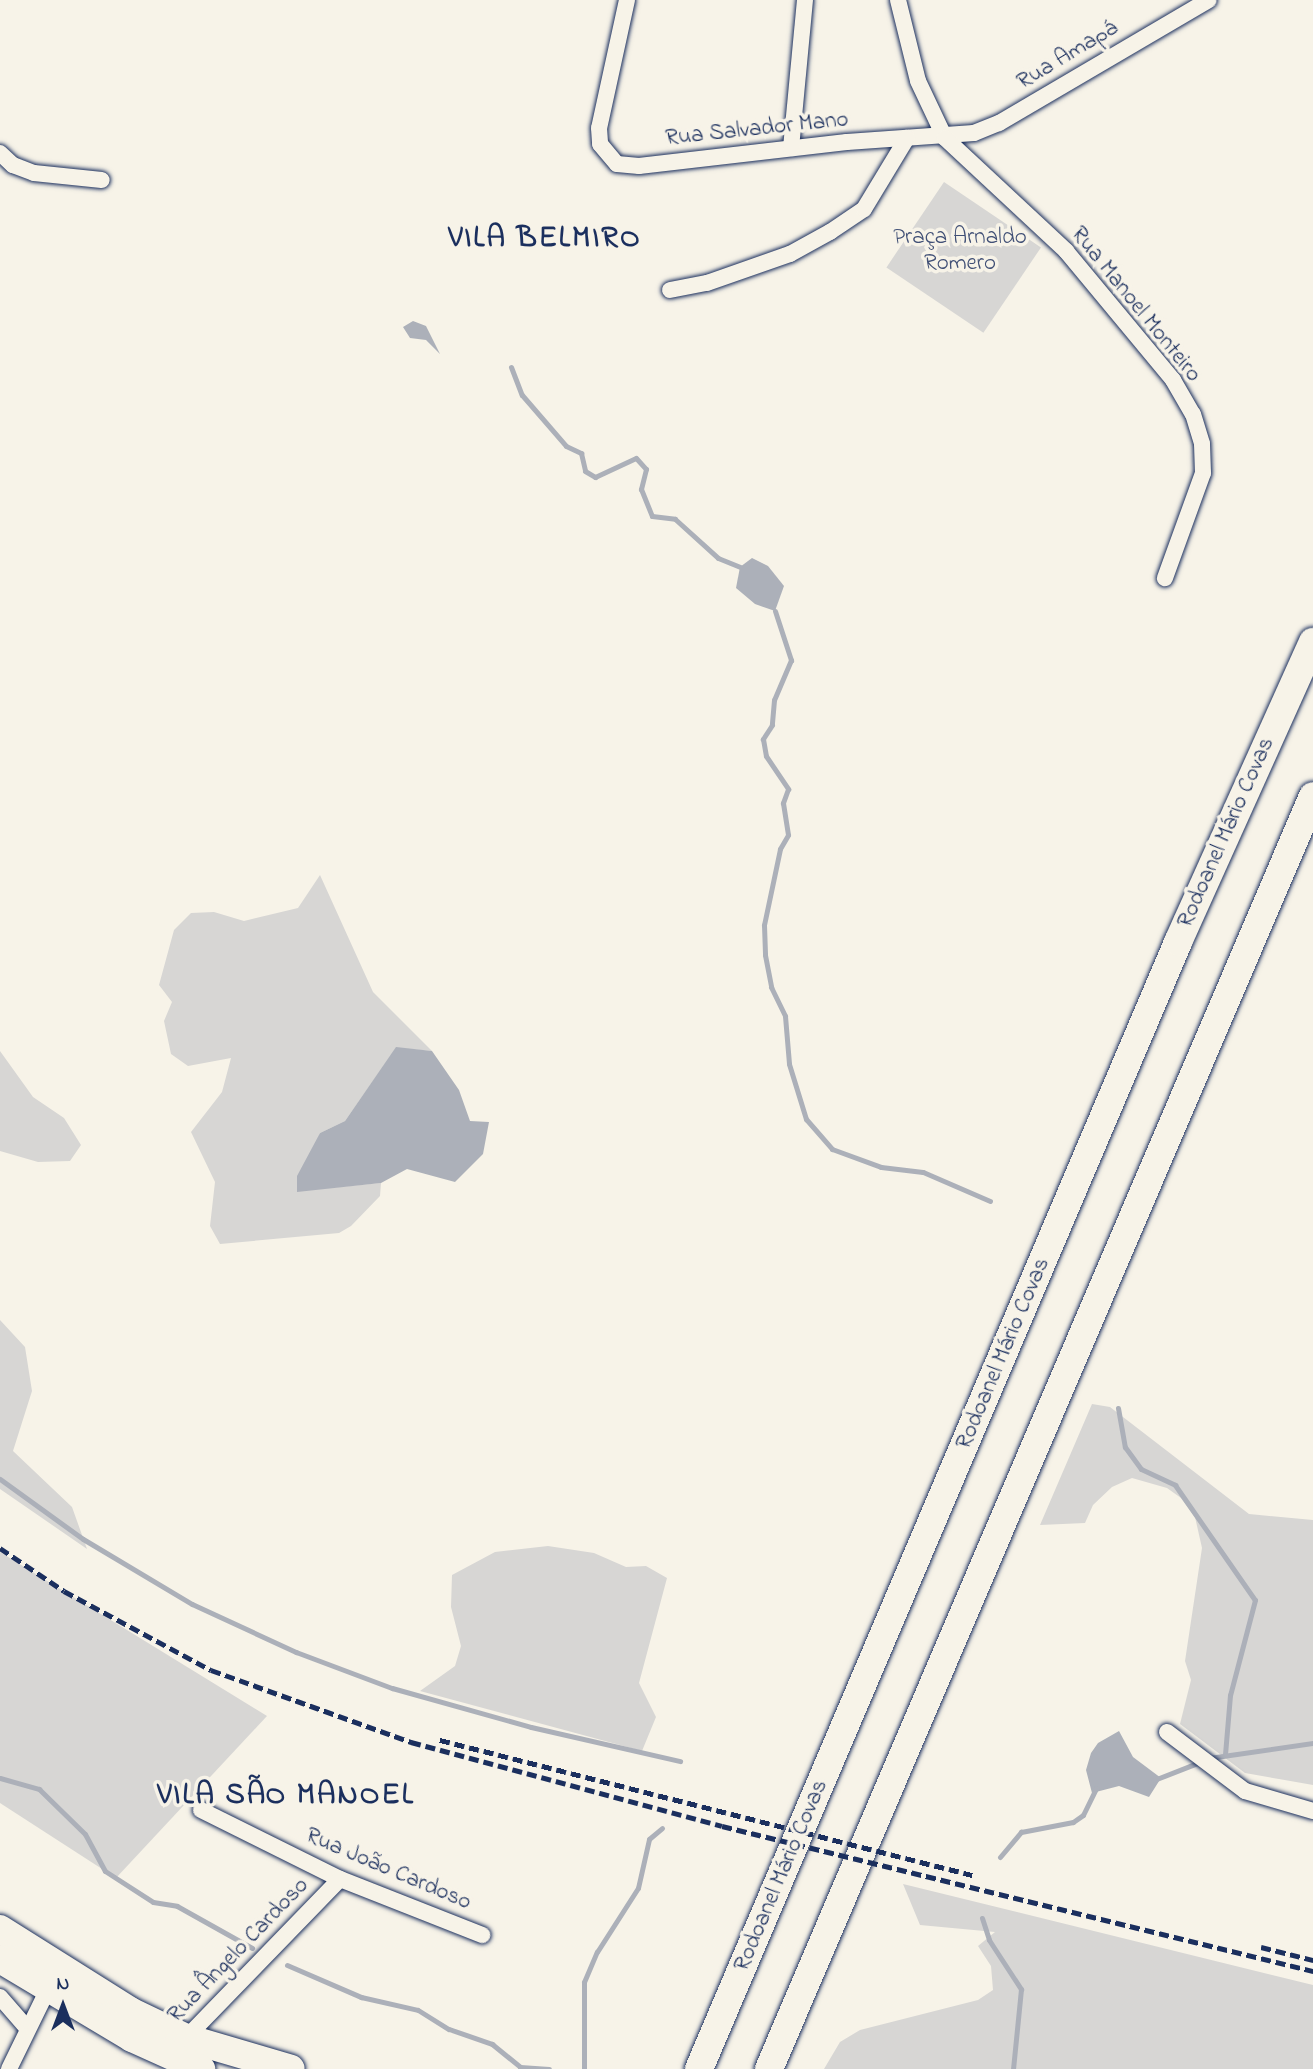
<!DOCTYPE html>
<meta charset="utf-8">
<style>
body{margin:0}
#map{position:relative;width:1313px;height:2069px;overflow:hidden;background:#f7f3e8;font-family:"Indie Flower",sans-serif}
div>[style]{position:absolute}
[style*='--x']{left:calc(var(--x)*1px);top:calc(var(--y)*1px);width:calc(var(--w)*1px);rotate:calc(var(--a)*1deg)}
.green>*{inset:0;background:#d7d6d4;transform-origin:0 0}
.water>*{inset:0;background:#acb0b9}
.stream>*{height:5px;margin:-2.5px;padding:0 2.5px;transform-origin:2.5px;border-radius:2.5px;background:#acb0b9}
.roads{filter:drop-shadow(0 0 2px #1b2f5e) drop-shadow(0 0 2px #1b2f5e)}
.street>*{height:16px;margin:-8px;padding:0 8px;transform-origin:8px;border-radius:8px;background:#f7f3e8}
.highway>*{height:28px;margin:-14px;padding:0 14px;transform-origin:14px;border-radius:14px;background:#f7f3e8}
.rail>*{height:5px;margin-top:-2.5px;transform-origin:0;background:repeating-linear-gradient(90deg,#1b2f5e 0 10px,transparent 0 15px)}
span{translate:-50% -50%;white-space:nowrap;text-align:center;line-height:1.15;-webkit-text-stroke:7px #f7f3e8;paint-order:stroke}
.street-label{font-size:23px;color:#1b2f5e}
.park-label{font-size:23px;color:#415076}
.district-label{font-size:30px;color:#1b2f5e;font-weight:700;letter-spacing:2px}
.north{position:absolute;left:28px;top:1971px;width:70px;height:70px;-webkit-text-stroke:5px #f7f3e8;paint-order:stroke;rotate:0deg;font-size:19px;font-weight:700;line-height:28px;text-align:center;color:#1b2f5e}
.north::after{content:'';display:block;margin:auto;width:24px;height:32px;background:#1b2f5e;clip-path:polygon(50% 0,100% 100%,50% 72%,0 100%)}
</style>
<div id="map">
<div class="green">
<div style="left:944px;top:182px;width:117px;height:103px;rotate:34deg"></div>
<div style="clip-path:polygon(320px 875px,373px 992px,432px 1051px,396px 1048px,345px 1121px,320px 1133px,297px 1191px,381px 1183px,380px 1196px,351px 1226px,339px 1233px,220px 1244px,210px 1226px,215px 1182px,191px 1132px,222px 1092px,231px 1058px,188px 1066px,171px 1054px,164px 1021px,172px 1002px,159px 985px,174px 930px,191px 913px,214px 912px,244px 921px,298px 908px)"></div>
<div style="clip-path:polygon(0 1051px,33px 1097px,64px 1118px,81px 1145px,70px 1161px,38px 1162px,0 1151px)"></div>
<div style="clip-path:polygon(0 1320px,25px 1347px,32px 1391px,13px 1451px,72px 1507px,87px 1549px,0 1489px)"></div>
<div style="clip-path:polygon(1092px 1404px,1110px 1407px,1249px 1514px,1313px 1520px,1313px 1785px,1245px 1773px,1180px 1724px,1191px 1680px,1185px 1661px,1202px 1548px,1195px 1517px,1181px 1498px,1167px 1488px,1132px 1478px,1112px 1487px,1093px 1505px,1085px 1523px,1040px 1525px)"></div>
<div style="clip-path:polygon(548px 1546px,594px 1553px,626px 1567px,646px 1566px,667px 1578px,639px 1683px,656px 1717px,642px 1751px,420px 1691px,455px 1666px,461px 1646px,451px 1607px,452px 1575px,495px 1552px)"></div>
<div style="clip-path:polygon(0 1552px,267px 1716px,116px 1878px,0 1803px)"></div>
<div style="clip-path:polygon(903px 1884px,1313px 1985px,1313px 2069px,824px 2069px,840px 2042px,860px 2030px,978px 2000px,993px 1990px,991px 1966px,978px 1946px,995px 1932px,920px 1925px)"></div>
</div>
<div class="water">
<div style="clip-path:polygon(413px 321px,426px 326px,440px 354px,426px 340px,410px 338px,403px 327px)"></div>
<div style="clip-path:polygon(752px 558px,768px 566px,784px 586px,775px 611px,755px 604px,736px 588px,740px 567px)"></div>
<div style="clip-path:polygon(396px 1047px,432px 1051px,459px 1090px,470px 1121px,489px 1122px,483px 1154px,455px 1182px,407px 1169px,381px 1183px,297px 1192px,297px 1176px,320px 1133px,345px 1121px)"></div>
<div style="clip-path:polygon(1119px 1731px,1133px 1757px,1161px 1778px,1149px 1797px,1119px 1786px,1092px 1793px,1086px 1770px,1091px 1753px,1098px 1743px)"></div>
</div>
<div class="stream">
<div style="--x:511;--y:367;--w:30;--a:69"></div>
<div style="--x:522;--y:395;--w:67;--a:49.2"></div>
<div style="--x:566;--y:446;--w:17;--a:25"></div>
<div style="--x:581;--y:453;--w:18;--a:77"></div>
<div style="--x:585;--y:471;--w:12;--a:31"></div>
<div style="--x:595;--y:477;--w:45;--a:-24.9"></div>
<div style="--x:636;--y:458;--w:15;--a:48"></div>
<div style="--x:646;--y:469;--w:21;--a:104"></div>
<div style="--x:641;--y:489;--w:29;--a:68"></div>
<div style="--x:652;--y:516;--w:23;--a:7"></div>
<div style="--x:675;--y:519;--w:58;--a:42.2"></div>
<div style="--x:718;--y:558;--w:24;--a:22"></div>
<div style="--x:775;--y:611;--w:52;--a:71.9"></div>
<div style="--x:791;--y:660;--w:43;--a:113"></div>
<div style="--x:774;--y:700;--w:25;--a:95"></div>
<div style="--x:772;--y:725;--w:17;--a:123"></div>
<div style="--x:763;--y:739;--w:17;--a:80"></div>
<div style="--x:766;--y:756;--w:40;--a:56"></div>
<div style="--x:788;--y:789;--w:15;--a:110"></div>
<div style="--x:783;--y:803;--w:32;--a:81"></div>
<div style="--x:788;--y:835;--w:16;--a:120"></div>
<div style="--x:780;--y:849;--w:78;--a:101.9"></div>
<div style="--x:764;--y:925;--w:30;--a:88"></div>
<div style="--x:765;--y:955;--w:33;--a:79"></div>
<div style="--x:771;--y:987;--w:32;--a:64"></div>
<div style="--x:785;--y:1016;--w:48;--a:85.2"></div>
<div style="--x:789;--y:1064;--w:58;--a:72.8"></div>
<div style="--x:806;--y:1119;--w:40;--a:49"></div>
<div style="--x:832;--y:1149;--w:52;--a:20.2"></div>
<div style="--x:881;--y:1167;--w:42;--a:6.8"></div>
<div style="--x:923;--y:1172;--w:73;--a:23.4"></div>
<div style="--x:1118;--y:1408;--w:40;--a:80"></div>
<div style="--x:1125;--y:1447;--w:27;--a:54"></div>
<div style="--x:1141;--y:1469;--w:38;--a:25"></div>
<div style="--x:1175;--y:1485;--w:140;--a:55.2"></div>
<div style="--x:1255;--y:1600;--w:98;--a:104.7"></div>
<div style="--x:1230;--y:1695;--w:60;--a:94.8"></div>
<div style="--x:0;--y:1479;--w:102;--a:35.9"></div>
<div style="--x:83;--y:1539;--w:127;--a:30.8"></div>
<div style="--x:192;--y:1604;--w:115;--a:24.8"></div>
<div style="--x:296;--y:1652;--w:103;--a:20.6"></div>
<div style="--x:392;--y:1688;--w:144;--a:15.7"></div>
<div style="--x:531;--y:1727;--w:153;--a:12.9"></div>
<div style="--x:1209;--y:1758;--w:105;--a:-8.2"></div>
<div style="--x:0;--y:1778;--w:41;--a:15.8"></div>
<div style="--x:39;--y:1789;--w:64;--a:44.4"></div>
<div style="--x:85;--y:1834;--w:42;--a:61.6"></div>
<div style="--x:105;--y:1871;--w:57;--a:32.9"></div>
<div style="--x:153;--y:1902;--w:24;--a:9"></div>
<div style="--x:177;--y:1906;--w:86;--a:29.2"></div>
<div style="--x:1154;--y:1780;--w:49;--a:-21.4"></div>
<div style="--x:1000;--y:1857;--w:33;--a:-50"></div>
<div style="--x:1021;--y:1832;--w:53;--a:-10.9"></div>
<div style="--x:1073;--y:1822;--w:12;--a:-35"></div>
<div style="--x:1083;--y:1815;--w:30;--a:-64"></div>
<div style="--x:982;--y:1918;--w:23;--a:72"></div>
<div style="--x:989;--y:1940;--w:59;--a:56.9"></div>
<div style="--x:1021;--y:1989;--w:80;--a:95.7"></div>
<div style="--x:287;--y:1965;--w:81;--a:23.4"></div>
<div style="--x:361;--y:1997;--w:58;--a:12.8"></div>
<div style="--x:418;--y:2010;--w:36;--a:32"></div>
<div style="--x:449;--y:2029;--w:46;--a:19.2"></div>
<div style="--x:492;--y:2044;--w:36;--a:39"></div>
<div style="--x:520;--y:2067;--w:29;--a:4"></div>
<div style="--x:584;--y:2069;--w:87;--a:-90"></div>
<div style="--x:584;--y:1982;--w:33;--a:-67"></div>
<div style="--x:597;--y:1952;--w:76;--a:-57.4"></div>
<div style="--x:638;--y:1888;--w:50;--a:-77.3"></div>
<div style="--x:649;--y:1839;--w:17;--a:-40"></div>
</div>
<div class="roads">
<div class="street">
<div style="--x:627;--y:0;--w:131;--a:102.3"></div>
<div style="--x:599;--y:128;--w:16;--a:86"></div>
<div style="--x:600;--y:144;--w:26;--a:50"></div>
<div style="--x:617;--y:164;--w:22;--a:5"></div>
<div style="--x:639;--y:166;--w:209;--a:-6.6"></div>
<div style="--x:847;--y:142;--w:127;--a:-4.1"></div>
<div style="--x:974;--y:133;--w:27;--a:-22"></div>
<div style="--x:999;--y:123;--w:243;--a:-30.4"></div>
<div style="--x:898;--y:0;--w:83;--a:76.1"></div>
<div style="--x:918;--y:81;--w:63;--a:64.7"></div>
<div style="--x:945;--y:138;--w:166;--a:43"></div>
<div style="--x:1066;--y:251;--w:168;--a:50.3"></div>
<div style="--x:1173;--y:380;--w:39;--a:60"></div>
<div style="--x:1193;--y:414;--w:31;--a:73"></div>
<div style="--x:1202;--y:444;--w:29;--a:88"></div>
<div style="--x:1203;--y:473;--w:112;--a:109.9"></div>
<div style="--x:791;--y:148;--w:149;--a:-84.6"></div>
<div style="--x:0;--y:153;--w:18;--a:43"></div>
<div style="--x:13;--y:165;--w:22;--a:21"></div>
<div style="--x:34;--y:173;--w:68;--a:5.9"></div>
<div style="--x:670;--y:290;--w:38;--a:-11"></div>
<div style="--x:707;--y:283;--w:88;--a:-19.3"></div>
<div style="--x:790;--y:254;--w:46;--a:-28.8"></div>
<div style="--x:830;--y:232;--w:41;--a:-34.1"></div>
<div style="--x:864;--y:209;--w:83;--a:-58.8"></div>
<div style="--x:1167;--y:1732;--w:98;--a:37.1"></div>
<div style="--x:1245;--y:1791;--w:71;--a:16.4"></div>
<div style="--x:201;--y:1810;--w:155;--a:26.4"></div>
<div style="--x:340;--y:1879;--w:153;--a:21.5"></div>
<div style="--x:0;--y:1997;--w:41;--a:48.9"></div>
<div style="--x:184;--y:2040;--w:224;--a:-45.9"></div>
<div style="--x:9;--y:2069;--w:96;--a:-64"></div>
</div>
<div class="highway">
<div style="--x:0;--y:1929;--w:154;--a:32.2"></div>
<div style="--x:130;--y:2011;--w:62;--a:25.7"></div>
<div style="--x:186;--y:2038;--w:109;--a:16.4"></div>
<div style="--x:0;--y:1959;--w:154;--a:30.9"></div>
<div style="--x:132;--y:2038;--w:76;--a:24.2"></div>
<div style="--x:699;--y:2069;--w:1225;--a:-66.97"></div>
<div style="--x:1178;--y:942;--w:329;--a:-65.8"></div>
<div style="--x:769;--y:2069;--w:1384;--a:-66.86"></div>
</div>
</div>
<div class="rail">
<div style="--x:0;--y:1548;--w:77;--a:33.9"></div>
<div style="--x:64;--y:1591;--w:167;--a:28.3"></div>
<div style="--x:211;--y:1670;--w:213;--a:19.8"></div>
<div style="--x:411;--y:1742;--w:322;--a:15.1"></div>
<div style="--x:722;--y:1826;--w:609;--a:13.79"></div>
<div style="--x:440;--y:1740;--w:549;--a:14.24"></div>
<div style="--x:1261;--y:1947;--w:54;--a:14"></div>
</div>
<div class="street-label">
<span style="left:1068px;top:56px;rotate:-31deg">Rua Amapá</span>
<span style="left:757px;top:130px;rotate:-6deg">Rua Salvador Mano</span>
<span style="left:1135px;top:305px;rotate:51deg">Rua Manoel Monteiro</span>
<span style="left:1227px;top:833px;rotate:-66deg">Rodoanel Mário Covas</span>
<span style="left:1004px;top:1354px;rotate:-67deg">Rodoanel Mário Covas</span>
<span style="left:388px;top:1870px;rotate:23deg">Rua João Cardoso</span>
<span style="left:782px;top:1876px;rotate:-67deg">Rodoanel Mário Covas</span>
<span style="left:239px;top:1951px;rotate:-46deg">Rua Ângelo Cardoso</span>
</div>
<div class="park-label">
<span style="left:960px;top:251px">Praça Arnaldo<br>Romero</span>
</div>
<div class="district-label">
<span style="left:545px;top:239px">VILA BELMIRO</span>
<span style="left:286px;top:1796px">VILA SÃO MANOEL</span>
</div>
<div class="north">N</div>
</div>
